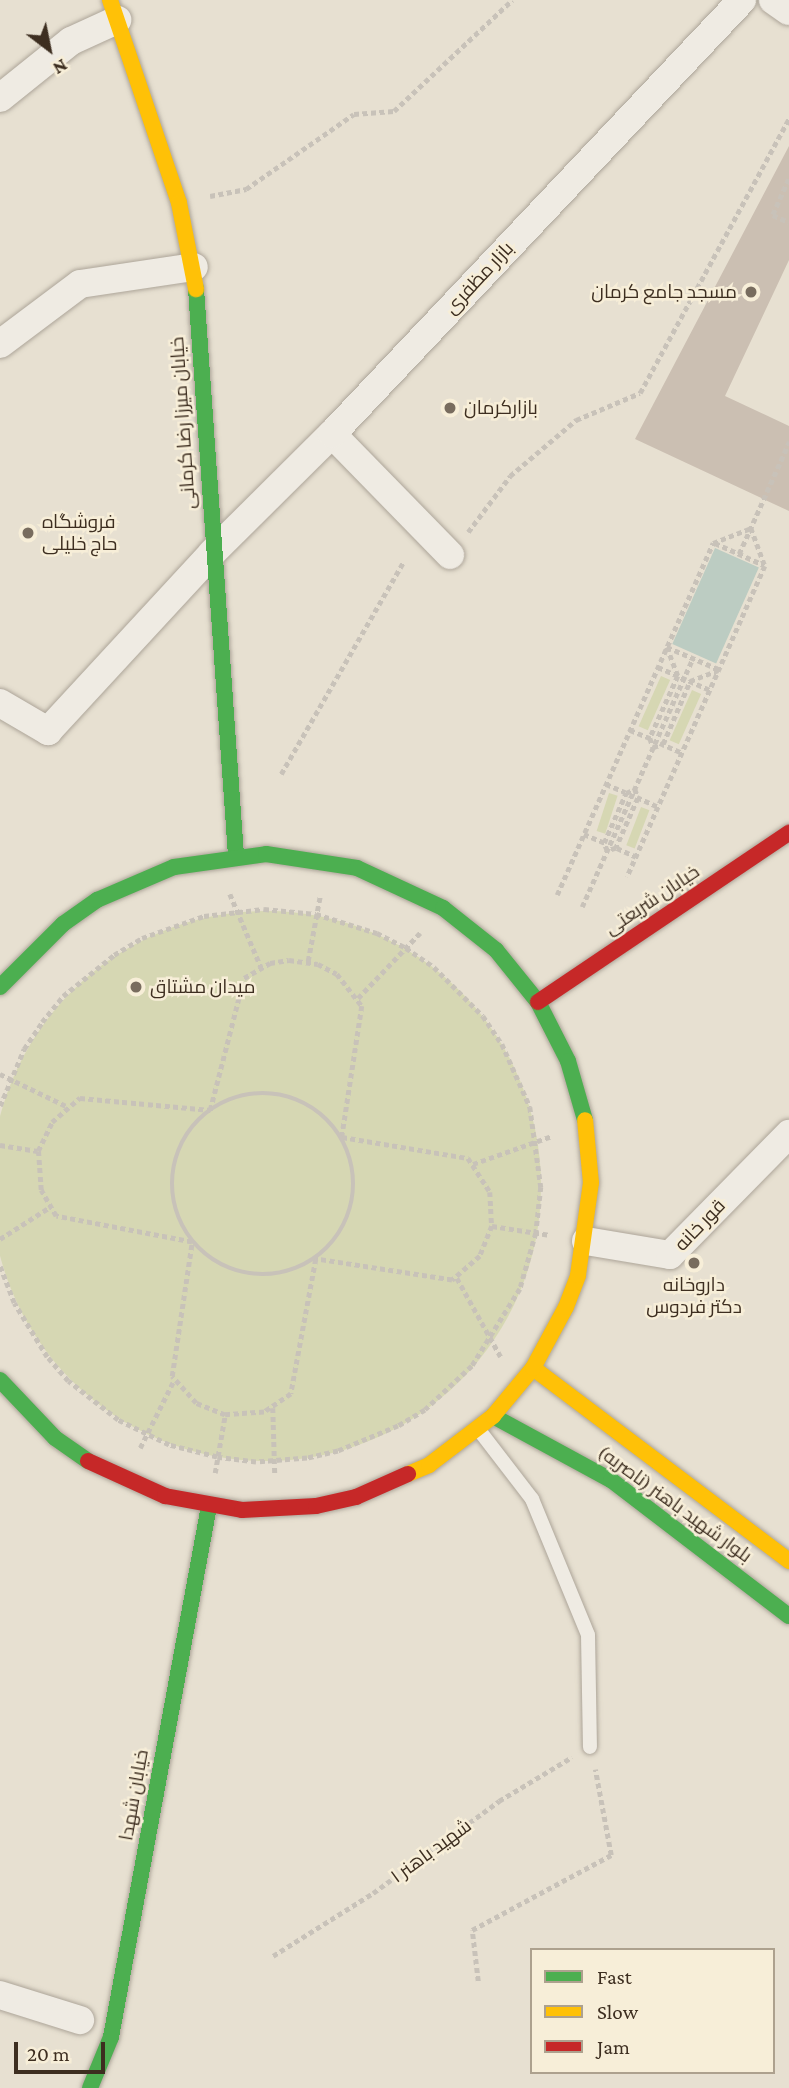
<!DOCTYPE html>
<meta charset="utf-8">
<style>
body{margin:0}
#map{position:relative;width:789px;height:2088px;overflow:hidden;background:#e7e0d1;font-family:"Crimson Pro",Cairo,serif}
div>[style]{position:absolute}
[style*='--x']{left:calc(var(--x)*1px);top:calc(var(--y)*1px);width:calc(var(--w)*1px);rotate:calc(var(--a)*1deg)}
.green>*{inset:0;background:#d6d7b3;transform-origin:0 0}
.round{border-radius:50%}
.water>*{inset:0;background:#bcccc2;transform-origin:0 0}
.building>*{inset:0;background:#cbbfb2}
.path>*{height:4.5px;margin-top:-2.25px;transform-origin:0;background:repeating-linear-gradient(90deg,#c8c2b9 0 5px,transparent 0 8.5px)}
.path>.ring{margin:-2.25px;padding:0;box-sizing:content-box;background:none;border:4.5px solid #c8c2b9;border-radius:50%}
.roads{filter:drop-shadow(0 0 2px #ada599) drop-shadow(0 0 2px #ada599)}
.lane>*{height:14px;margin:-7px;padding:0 7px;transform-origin:7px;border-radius:7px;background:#efebe3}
.street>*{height:28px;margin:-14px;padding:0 14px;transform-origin:14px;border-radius:14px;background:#efebe3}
.fast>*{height:16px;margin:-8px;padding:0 8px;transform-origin:8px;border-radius:8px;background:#4caf50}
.slow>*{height:16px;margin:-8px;padding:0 8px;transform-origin:8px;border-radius:8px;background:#ffc107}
.jam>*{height:16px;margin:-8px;padding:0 8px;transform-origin:8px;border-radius:8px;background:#c62828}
.dots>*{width:19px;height:19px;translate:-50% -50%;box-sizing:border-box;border:4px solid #f7eed8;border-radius:50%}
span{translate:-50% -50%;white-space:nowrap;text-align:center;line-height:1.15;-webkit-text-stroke:5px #f7eed8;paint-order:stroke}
.street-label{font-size:19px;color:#3d2e20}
.poi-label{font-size:19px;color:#3d2e20}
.right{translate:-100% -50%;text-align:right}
.left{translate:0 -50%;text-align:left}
.legend{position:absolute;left:530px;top:1948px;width:245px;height:126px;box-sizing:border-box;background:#f7eed8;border:2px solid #ada18e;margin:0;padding:9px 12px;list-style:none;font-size:21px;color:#3d2e20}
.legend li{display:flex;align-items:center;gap:14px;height:35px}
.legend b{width:35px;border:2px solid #ada18e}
.north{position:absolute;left:14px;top:14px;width:70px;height:70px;-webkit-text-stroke:5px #f7eed8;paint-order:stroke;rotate:148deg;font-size:19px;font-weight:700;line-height:28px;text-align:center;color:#3d2e20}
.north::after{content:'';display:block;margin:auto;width:24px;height:32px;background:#3d2e20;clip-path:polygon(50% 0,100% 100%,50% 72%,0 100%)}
.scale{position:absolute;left:14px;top:2042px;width:91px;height:32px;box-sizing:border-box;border:4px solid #3d2e20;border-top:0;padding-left:9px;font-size:21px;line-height:24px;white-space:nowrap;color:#3d2e20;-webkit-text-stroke:5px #f7eed8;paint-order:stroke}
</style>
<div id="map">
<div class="green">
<div style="left:661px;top:676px;width:10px;height:55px;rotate:24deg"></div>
<div style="left:692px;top:690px;width:10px;height:55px;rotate:24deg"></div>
<div style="left:609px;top:793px;width:9px;height:40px;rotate:18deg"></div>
<div style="left:641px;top:807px;width:9px;height:41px;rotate:21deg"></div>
<div class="round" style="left:-9px;top:911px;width:550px;height:550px"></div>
</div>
<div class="water">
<div style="left:715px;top:548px;width:48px;height:105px;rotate:24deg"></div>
</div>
<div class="building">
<div style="clip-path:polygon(789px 146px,789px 260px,725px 396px,789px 426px,789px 511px,635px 439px)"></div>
</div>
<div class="path">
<div style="--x:789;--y:179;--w:39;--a:114"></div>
<div style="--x:773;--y:215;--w:17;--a:24"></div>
<div style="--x:210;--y:196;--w:37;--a:-11"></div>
<div style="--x:246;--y:189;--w:131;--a:-34.8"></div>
<div style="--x:354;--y:114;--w:40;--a:-4.3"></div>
<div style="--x:394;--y:111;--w:162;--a:-43.2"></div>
<div style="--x:468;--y:532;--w:70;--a:-53.1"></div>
<div style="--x:510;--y:476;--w:87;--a:-40.3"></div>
<div style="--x:576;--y:420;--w:69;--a:-22.9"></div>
<div style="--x:640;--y:393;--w:312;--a:-61.5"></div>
<div style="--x:715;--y:543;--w:54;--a:24.2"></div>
<div style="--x:739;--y:554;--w:123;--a:-65.9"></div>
<div style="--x:667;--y:647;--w:31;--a:69"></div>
<div style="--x:678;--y:676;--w:68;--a:114.3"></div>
<div style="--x:650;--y:738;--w:9;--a:72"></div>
<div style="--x:653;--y:747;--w:10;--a:-17"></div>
<div style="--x:663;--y:744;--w:69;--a:-66.8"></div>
<div style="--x:690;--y:681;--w:30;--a:-21"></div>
<div style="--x:667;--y:647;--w:56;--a:23.3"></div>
<div style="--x:658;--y:667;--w:57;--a:23.9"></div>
<div style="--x:630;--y:730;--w:24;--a:22"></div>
<div style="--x:660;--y:743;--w:24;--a:24"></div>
<div style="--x:281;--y:774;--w:244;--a:-60"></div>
<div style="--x:606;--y:784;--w:21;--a:23"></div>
<div style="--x:635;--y:789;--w:9;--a:72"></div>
<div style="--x:638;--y:798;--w:55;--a:113.7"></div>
<div style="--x:616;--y:848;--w:9;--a:162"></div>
<div style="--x:607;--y:851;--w:9;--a:-111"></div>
<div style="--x:604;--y:843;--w:55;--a:-66.3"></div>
<div style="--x:626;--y:793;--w:10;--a:-24"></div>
<div style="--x:637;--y:797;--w:23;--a:25"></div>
<div style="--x:584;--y:834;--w:23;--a:23"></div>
<div style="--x:617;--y:848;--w:21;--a:25"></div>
<div style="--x:230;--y:894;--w:79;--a:67"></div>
<div style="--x:557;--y:895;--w:385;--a:-66.1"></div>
<div style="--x:713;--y:543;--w:41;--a:-21.5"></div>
<div style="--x:751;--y:528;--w:40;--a:69.8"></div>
<div style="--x:765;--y:566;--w:340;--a:113.9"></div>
<div style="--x:582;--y:907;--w:273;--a:-66"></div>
<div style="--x:289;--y:960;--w:29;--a:8"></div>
<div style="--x:318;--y:964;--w:21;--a:28"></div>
<div style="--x:337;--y:974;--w:41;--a:52"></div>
<div style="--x:362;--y:1006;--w:133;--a:98.7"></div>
<div style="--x:342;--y:1137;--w:128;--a:9.5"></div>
<div style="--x:468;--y:1158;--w:40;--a:57.1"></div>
<div style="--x:490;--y:1192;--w:34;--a:87"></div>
<div style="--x:492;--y:1226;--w:32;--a:112"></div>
<div style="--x:480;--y:1256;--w:37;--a:139"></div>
<div style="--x:452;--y:1280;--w:138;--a:-171.2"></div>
<div style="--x:316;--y:1259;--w:137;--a:100.5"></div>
<div style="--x:291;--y:1394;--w:32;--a:146"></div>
<div style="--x:264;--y:1412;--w:39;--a:176"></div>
<div style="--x:225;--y:1415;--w:31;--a:-158"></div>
<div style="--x:196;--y:1403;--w:36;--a:-132"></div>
<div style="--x:172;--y:1376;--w:135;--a:-81.5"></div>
<div style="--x:192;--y:1242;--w:138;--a:-169.2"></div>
<div style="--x:56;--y:1216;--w:30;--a:-120"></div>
<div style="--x:41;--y:1190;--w:39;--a:-94"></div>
<div style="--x:38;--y:1151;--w:32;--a:-64"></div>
<div style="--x:52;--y:1122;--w:37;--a:-41"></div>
<div style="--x:80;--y:1098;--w:131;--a:5.3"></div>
<div style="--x:210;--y:1110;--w:136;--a:-75.6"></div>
<div style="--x:244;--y:978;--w:30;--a:-30"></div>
<div style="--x:270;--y:963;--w:19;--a:-9"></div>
<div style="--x:308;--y:961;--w:66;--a:-79.5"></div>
<div style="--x:358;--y:998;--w:90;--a:-46.4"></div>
<div style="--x:0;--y:1074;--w:73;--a:25.9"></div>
<div class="ring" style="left:172px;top:1093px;width:177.5px;height:177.5px"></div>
<div style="--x:0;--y:1106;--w:62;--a:-67.2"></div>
<div style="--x:24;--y:1049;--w:32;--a:-56"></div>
<div style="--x:42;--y:1022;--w:33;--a:-51"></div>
<div style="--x:63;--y:996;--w:65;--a:-38.8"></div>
<div style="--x:114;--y:955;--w:33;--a:-31"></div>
<div style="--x:142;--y:938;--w:66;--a:-19.5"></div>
<div style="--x:204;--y:916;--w:60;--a:-6.7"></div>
<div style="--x:264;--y:909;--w:52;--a:5.5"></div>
<div style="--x:316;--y:914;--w:64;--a:17.3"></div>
<div style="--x:377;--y:933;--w:33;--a:27"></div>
<div style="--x:406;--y:948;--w:34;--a:34"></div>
<div style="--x:434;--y:967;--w:69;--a:45"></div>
<div style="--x:483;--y:1016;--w:34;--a:56"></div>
<div style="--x:502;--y:1044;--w:69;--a:66"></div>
<div style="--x:530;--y:1107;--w:81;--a:82.2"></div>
<div style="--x:541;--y:1187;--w:46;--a:96.2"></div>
<div style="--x:536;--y:1233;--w:58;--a:105.9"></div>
<div style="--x:520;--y:1289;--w:91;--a:121.9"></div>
<div style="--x:472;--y:1366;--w:64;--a:136.9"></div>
<div style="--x:425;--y:1410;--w:31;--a:149"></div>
<div style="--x:398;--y:1426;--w:65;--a:157.4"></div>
<div style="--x:338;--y:1451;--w:32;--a:167"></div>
<div style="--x:307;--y:1458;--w:51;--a:175.5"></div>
<div style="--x:256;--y:1462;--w:39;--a:-173"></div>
<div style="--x:217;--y:1457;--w:49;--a:-166"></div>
<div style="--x:169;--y:1445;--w:57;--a:-153.9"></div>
<div style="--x:118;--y:1420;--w:63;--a:-142"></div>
<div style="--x:68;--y:1381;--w:32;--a:-131"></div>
<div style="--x:47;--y:1357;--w:63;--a:-121.4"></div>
<div style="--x:14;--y:1303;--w:39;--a:-111"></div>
<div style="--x:0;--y:1145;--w:38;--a:9"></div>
<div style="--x:473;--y:1164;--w:84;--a:-19.5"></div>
<div style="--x:492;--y:1226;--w:59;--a:8.8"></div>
<div style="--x:0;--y:1239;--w:59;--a:-32.6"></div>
<div style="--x:457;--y:1278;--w:90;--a:60.9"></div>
<div style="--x:273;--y:1408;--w:66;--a:88.3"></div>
<div style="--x:140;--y:1448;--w:76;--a:-63.4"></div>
<div style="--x:215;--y:1473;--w:59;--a:-80.2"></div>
<div style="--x:273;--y:1956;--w:118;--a:-32.2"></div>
<div style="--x:373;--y:1893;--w:156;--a:-36.1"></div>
<div style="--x:499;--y:1801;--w:85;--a:-31.1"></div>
<div style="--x:478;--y:1981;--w:51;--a:-96.7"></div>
<div style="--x:472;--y:1930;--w:158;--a:-28.3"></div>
<div style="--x:611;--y:1855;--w:87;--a:-100.5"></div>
</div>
<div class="roads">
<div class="lane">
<div style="--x:479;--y:1430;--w:87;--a:52.5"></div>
<div style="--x:532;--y:1499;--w:147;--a:67.6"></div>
<div style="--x:588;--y:1635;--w:112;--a:89"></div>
</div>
<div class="street">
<div style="--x:773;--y:0;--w:19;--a:35"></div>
<div style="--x:0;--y:98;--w:91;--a:-38.8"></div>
<div style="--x:71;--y:41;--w:51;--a:-24.5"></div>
<div style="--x:0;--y:344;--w:100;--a:-36.9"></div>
<div style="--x:80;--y:284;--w:115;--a:-8.5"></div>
<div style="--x:332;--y:434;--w:169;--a:45.7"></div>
<div style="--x:0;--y:703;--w:56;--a:30.3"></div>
<div style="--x:48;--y:731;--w:242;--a:-47.3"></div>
<div style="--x:212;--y:553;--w:169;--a:-44.8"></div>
<div style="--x:332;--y:434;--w:597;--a:-46.63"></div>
<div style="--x:586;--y:1241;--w:85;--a:9.5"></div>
<div style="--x:670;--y:1255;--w:170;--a:-45.5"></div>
<div style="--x:0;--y:1995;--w:84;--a:17.4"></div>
</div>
<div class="fast">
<div style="--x:196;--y:289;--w:568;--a:85.96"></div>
<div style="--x:0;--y:987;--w:89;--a:-45"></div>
<div style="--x:63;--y:924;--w:42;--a:-35.2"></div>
<div style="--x:97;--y:900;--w:84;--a:-23.2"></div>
<div style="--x:174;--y:867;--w:93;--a:-8"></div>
<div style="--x:266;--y:854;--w:92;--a:8.7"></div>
<div style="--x:357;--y:868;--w:95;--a:24.9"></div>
<div style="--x:443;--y:908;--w:68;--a:38.4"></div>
<div style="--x:496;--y:950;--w:67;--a:51.1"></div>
<div style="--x:538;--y:1002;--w:66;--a:63"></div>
<div style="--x:568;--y:1061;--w:61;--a:73.9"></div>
<div style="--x:0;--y:1380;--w:80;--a:46.5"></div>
<div style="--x:55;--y:1438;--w:40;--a:34.9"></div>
<div style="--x:493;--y:1416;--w:134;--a:28.5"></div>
<div style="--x:611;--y:1480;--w:224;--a:37.4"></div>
<div style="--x:90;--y:2088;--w:55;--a:-67.6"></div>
<div style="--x:111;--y:2037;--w:540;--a:-79.54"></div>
</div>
<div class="slow">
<div style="--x:110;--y:0;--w:214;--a:71.2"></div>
<div style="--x:179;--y:203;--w:88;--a:78.8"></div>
<div style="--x:533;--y:1368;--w:321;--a:37"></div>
<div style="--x:408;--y:1474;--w:23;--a:-23"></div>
<div style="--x:429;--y:1465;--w:81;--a:-37.4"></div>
<div style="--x:493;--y:1416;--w:62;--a:-50.2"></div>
<div style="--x:533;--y:1368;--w:69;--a:-61.6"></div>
<div style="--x:566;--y:1307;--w:34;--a:-69"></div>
<div style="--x:578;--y:1275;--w:93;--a:-82"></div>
<div style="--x:591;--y:1183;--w:63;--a:-95.4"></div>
</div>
<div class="jam">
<div style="--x:538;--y:1002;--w:303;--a:-34"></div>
<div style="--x:88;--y:1461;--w:85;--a:24.4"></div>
<div style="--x:165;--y:1496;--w:78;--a:10.3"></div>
<div style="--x:242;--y:1510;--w:74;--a:-3.1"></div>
<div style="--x:316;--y:1506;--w:41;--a:-12.7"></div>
<div style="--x:356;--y:1497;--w:57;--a:-23.9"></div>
</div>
</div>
<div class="dots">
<div style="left:751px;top:292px;background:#786c5e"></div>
<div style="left:450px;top:408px;background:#786c5e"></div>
<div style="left:28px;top:533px;background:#786c5e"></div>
<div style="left:136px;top:987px;background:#786c5e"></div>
<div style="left:694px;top:1263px;background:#786c5e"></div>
</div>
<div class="street-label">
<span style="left:479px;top:278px;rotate:-47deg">بازار مظفری</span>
<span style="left:183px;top:423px;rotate:-94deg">خیابان میرزا رضا کرمانی</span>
<span style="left:652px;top:900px;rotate:-34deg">خیابان شریعتی</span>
<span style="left:700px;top:1225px;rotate:-46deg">قور خانه</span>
<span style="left:675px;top:1504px;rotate:36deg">بلوار شهید باهنر (ناصریه)</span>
<span style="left:134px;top:1795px;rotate:-80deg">خیابان شهدا</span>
<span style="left:431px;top:1851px;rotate:-36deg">شهید باهنر ۱</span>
</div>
<div class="poi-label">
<span class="right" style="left:737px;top:292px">مسجد جامع کرمان</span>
<span class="left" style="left:464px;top:408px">بازارکرمان</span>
<span class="left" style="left:42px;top:533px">فروشگاه<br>حاج خلیلی</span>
<span class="left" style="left:150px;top:987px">ميدان مشتاق</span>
<span style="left:694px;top:1296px">داروخانه<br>دکتر فردوس</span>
</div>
<ul class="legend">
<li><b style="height:9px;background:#4caf50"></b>Fast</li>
<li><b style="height:9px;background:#ffc107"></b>Slow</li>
<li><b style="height:9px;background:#c62828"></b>Jam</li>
</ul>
<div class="north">N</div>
<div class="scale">20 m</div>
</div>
